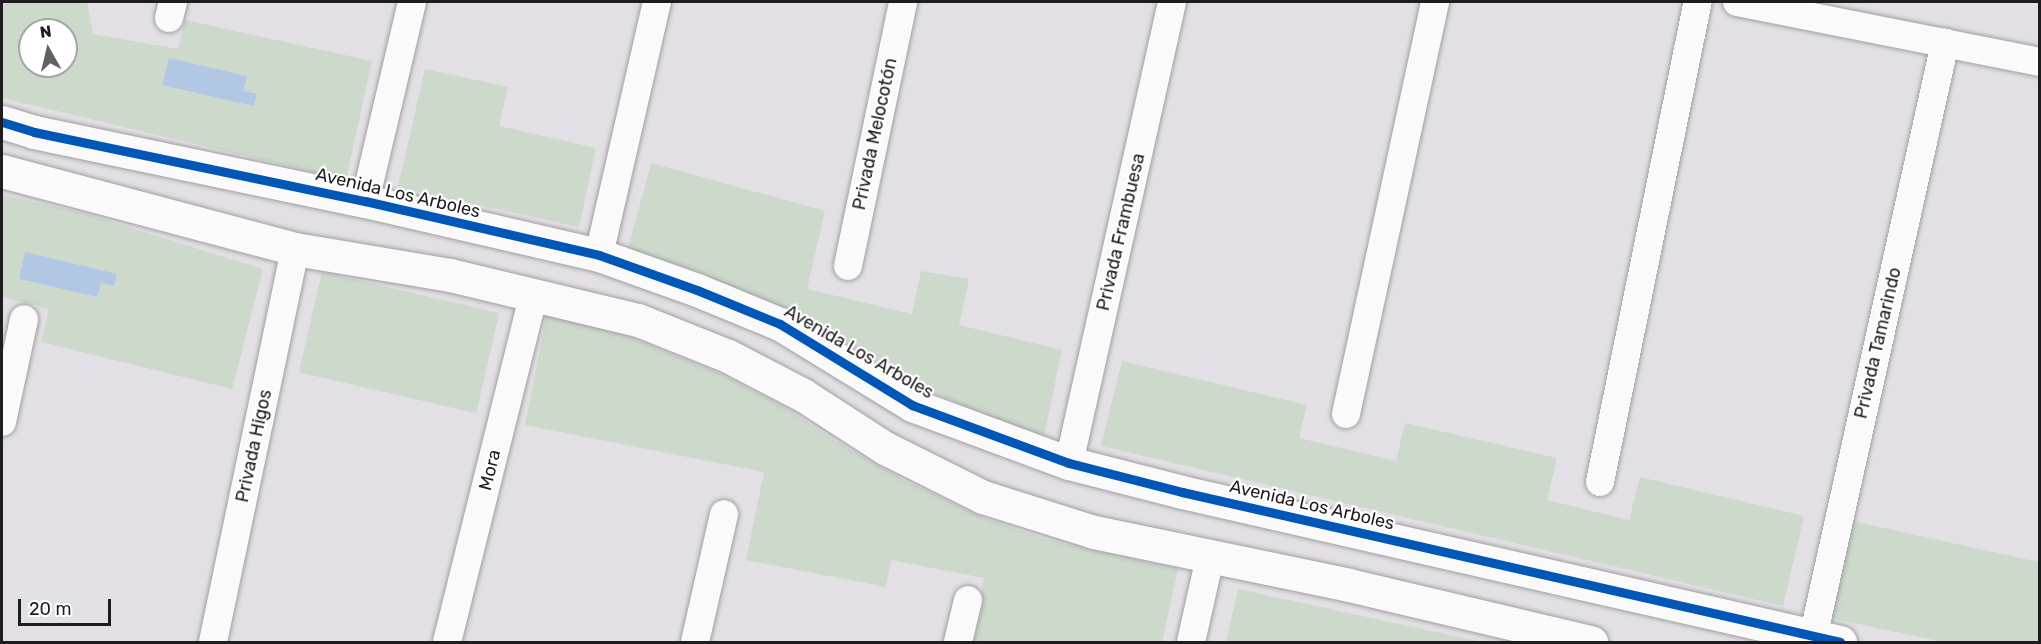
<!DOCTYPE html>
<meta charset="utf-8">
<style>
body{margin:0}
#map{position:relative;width:2041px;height:644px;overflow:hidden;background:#e3e0e5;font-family:Rubik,sans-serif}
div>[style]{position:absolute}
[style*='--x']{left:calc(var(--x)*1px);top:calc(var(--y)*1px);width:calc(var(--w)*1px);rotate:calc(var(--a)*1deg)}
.green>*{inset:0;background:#ccd9cb;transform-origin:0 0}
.water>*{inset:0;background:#b1c7e3}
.roads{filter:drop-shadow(0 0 2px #a19fa2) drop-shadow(0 0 2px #a19fa2)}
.minor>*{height:28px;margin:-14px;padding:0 14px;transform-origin:14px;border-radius:14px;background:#fbfafb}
.tertiary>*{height:33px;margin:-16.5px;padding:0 16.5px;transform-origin:16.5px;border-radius:16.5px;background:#fbfafb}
.cycleway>*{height:9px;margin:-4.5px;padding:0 4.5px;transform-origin:4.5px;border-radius:4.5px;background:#0057b8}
span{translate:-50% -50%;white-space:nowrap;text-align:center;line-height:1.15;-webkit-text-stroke:4.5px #fff;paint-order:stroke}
.street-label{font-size:18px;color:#1f1c20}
.frame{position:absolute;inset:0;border:3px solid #1f1c20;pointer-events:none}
.north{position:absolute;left:18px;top:18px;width:60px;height:60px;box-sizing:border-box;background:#fff;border:2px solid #a5a4a6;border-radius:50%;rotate:352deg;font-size:16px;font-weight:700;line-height:24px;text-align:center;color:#1f1c20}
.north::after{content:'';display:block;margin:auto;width:21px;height:27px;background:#646165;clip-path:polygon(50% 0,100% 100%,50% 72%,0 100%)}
.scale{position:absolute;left:18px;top:599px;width:93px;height:27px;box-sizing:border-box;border:3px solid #1f1c20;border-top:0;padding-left:8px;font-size:18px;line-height:21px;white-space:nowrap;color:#1f1c20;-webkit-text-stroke:4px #fff;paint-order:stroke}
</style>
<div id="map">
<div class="green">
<div style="clip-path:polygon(evenodd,2px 2px,87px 2px,93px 34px,178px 49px,185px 20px,372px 61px,346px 180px,2px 98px,2px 2px,30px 30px,66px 30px,66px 66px,30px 66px,30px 30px,2px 2px,169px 58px,246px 76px,243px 91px,169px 58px)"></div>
<div style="clip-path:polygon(425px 69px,508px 87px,499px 126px,596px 148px,579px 227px,398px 187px)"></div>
<div style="clip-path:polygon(651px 163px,825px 211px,807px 289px,912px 314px,921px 271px,969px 279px,959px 325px,1062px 350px,1043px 441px,920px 386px,831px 334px,779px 308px,702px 273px,628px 249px)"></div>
<div style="clip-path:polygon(evenodd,2px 195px,80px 212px,263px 269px,232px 389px,41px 342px,49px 309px,2px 297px,2px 195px,117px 274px,114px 286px,101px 282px,97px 297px,19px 279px,117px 274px)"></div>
<div style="left:322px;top:272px;width:182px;height:103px;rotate:13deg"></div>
<div style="clip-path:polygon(547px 313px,632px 338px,714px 371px,781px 405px,837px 442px,904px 480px,984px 518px,1042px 538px,1178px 569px,1162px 642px,974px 642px,984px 578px,891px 560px,886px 587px,746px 560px,764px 472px,525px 425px)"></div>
<div style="clip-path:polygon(1122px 361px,1307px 405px,1299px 438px,1396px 461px,1405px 423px,1557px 458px,1547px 500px,1629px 520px,1640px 477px,1804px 516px,1783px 606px,1101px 446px)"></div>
<div style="clip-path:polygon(1852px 521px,2039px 562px,2039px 642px,1943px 642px,1830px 618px)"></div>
<div style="clip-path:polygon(1238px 589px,1482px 642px,1226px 642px)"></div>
</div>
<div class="water">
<div style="clip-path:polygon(169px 58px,247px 76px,243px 91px,257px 94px,254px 106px,162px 85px)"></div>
<div style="clip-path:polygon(25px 252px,117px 274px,114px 286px,101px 283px,97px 297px,19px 279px)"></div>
</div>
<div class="roads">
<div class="minor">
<div style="--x:1737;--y:2;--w:309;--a:11.2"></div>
<div style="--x:169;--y:18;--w:16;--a:-76"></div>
<div style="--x:365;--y:201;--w:204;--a:-76.7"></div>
<div style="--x:599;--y:255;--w:260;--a:-77.1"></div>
<div style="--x:848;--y:266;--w:270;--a:-78.2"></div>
<div style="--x:1346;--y:414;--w:422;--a:-77.8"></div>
<div style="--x:2;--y:422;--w:105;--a:-77.9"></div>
<div style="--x:1069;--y:463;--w:472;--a:-77.4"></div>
<div style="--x:1600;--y:482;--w:490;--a:-78.5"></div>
<div style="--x:213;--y:642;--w:401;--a:-78.2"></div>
<div style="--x:447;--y:642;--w:356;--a:-76"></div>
<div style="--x:695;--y:642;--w:131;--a:-77.2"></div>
<div style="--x:958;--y:642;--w:43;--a:-76.6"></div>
<div style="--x:1191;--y:642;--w:86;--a:-77.3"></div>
<div style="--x:1812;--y:642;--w:614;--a:-77.48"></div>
</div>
<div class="tertiary">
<div style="--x:2;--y:122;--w:34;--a:17"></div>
<div style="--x:34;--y:132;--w:338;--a:11.8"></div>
<div style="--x:365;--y:201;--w:240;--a:13"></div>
<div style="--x:599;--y:255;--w:104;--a:19.7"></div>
<div style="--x:697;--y:290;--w:90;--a:22.3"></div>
<div style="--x:780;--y:324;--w:155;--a:31.5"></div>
<div style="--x:912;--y:405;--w:167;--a:20.3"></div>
<div style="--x:1069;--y:463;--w:117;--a:14.4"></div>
<div style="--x:1182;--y:492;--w:675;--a:12.84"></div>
<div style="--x:2;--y:171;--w:303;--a:14.9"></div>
<div style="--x:295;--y:249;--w:157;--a:9.5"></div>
<div style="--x:450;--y:275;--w:193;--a:13.5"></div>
<div style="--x:638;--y:320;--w:97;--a:21.8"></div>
<div style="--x:728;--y:356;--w:85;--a:27.5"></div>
<div style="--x:803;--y:395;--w:98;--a:32.9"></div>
<div style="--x:885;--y:448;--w:110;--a:26.6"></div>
<div style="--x:983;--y:497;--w:116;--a:17.5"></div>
<div style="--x:1094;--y:532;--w:260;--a:11.7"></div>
<div style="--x:1349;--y:585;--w:249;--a:13.3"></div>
</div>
</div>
<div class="cycleway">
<div style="--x:2;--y:122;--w:34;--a:17"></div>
<div style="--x:34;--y:132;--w:338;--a:11.8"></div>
<div style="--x:365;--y:201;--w:240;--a:13"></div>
<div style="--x:599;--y:255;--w:104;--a:19.7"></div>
<div style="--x:697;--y:290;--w:90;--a:22.3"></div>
<div style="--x:780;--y:324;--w:155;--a:31.5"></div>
<div style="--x:912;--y:405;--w:167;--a:20.3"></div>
<div style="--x:1069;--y:463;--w:117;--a:14.4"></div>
<div style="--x:1182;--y:492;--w:675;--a:12.84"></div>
</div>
<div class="street-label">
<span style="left:875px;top:134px;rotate:-78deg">Privada Melocotón</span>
<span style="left:398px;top:193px;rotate:13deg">Avenida Los Arboles</span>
<span style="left:1121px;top:232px;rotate:-77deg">Privada Frambuesa</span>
<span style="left:1878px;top:343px;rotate:-77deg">Privada Tamarindo</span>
<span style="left:859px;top:352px;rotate:30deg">Avenida Los Arboles</span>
<span style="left:254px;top:446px;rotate:-78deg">Privada Higos</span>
<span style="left:490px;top:470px;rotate:-76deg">Mora</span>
<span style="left:1312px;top:505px;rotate:13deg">Avenida Los Arboles</span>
</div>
<div class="frame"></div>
<div class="north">N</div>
<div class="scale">20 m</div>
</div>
